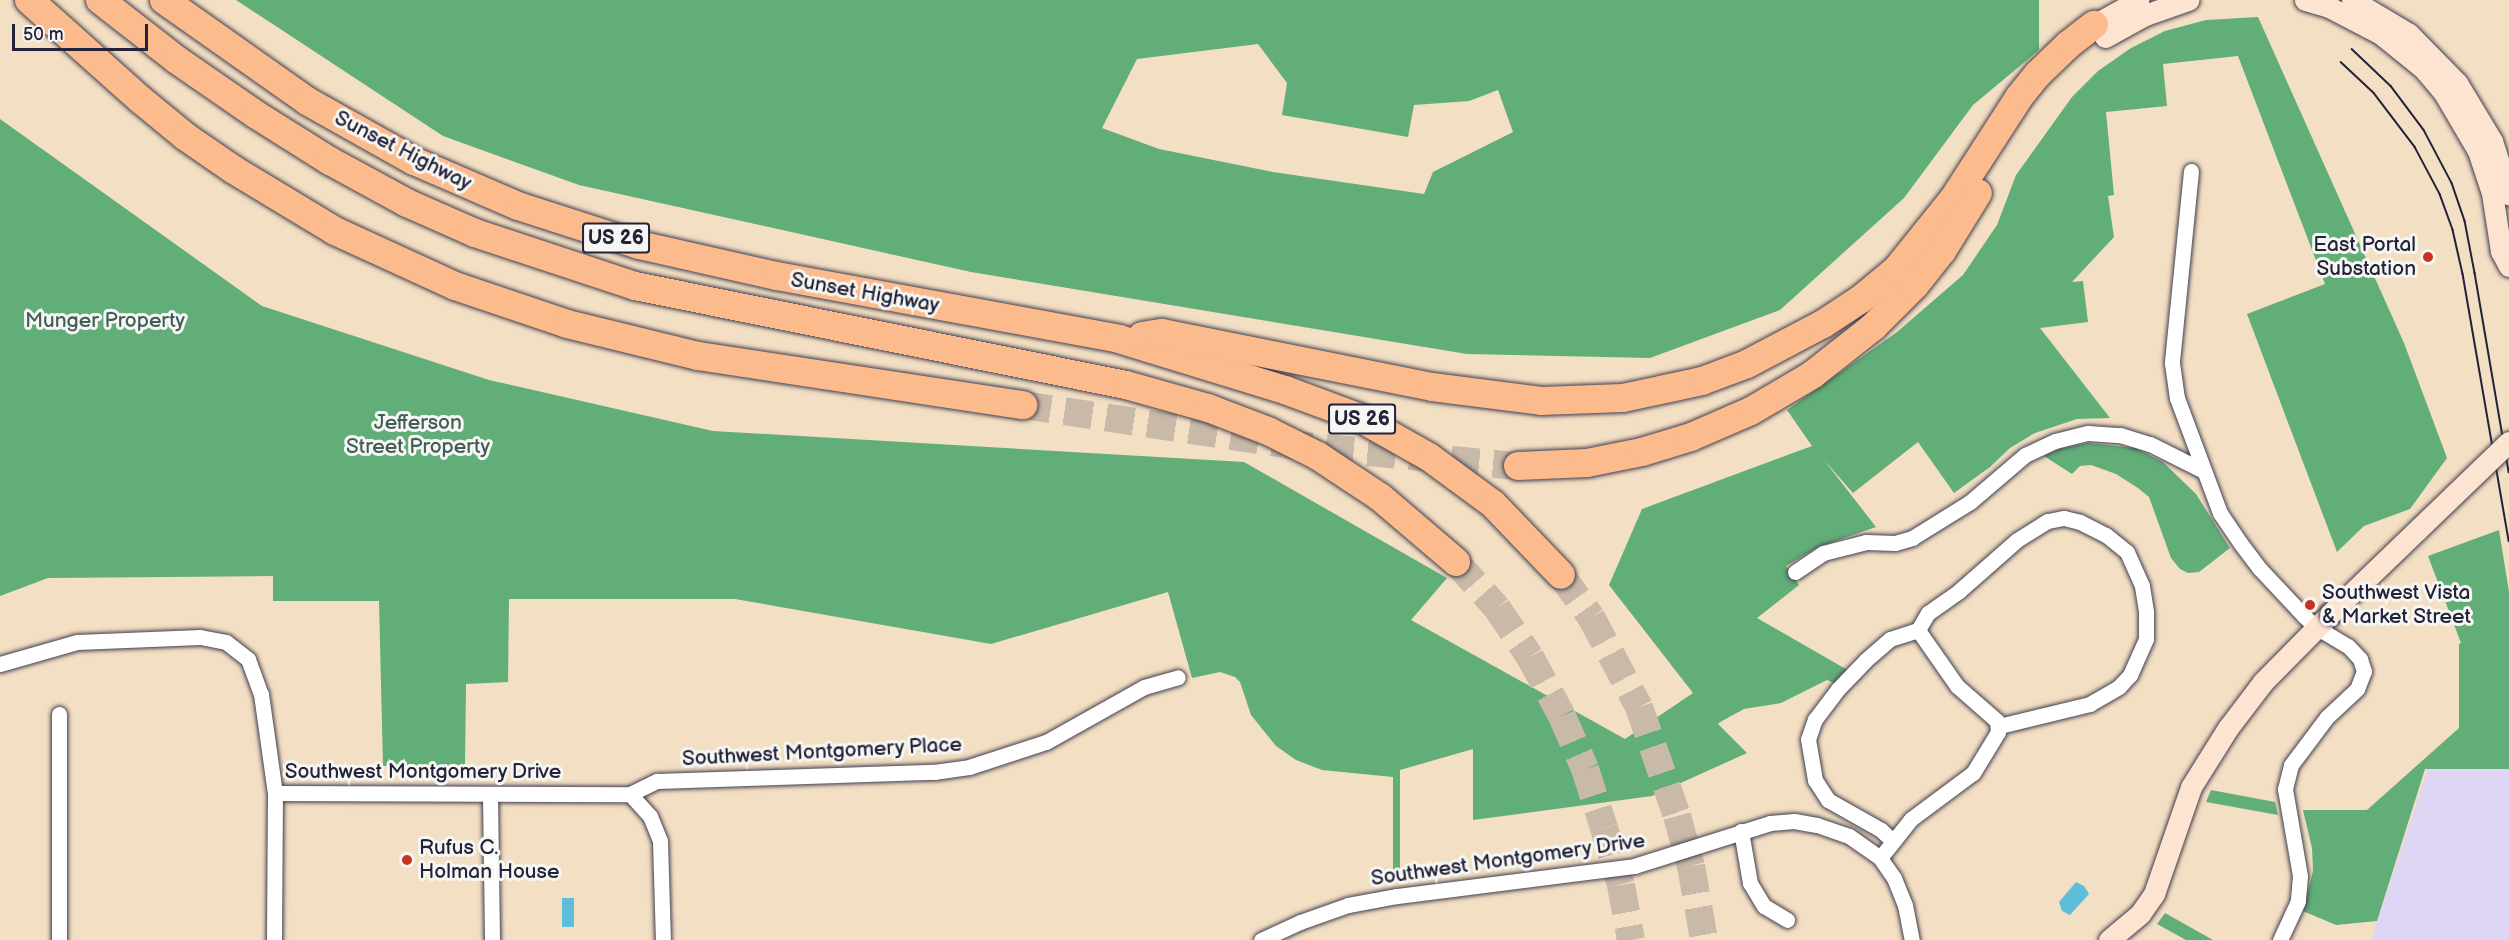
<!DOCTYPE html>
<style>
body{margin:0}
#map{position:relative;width:2509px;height:940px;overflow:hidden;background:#f3dfc3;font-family:"Balsamiq Sans",sans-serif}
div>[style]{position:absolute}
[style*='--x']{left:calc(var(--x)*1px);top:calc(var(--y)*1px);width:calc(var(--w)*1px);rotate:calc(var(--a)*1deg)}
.built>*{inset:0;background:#dfd5f5}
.forest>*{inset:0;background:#61ae78}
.water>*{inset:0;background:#5dbddb;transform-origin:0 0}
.highway-tunnel>*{height:28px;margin-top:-14px;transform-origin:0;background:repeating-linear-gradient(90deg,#c9b9a8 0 28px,transparent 0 42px)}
.roads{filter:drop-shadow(0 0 2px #413e4f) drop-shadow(0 0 2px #413e4f)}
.street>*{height:15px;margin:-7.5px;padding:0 7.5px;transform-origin:7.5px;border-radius:7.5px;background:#fff}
.secondary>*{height:21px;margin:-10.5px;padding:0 10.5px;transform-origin:10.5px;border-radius:10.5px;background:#fde4d1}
.highway>*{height:28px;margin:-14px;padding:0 14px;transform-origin:14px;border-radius:14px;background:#fbbb8c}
.tram>*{height:1.5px;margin:-0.75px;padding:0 0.75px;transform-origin:0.75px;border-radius:0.75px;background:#22223b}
.bridges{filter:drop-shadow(0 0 2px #413e4f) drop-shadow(0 0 2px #413e4f)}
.secondary-bridge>*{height:21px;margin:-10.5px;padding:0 10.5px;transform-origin:10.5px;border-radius:10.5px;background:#fde4d1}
.dots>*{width:16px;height:16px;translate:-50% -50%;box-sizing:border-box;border:3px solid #f6f6f2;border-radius:50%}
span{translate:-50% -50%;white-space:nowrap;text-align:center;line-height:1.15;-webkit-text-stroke:6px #f6f6f2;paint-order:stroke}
.shield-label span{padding:2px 4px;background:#f6f6f2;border:2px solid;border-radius:4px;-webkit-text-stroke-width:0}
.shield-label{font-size:20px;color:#22223b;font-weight:700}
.street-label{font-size:21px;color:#22223b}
.poi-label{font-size:21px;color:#22223b}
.right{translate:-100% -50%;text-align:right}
.left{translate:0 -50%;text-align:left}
.park-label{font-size:21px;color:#405d58}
.scale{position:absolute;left:12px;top:24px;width:136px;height:27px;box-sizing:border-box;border:3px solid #22223b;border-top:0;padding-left:8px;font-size:18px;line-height:21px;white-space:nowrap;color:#22223b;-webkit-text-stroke:4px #f6f6f2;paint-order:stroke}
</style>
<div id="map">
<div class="built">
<div style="clip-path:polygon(2509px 768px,2509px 940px,2371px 940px,2428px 769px)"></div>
</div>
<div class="forest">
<div style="clip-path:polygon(evenodd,236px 0,2039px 0,2039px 50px,1973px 105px,1904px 198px,1780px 310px,1650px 358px,1467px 354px,971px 272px,579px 185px,443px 136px,236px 0,1258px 44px,1287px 83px,1282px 115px,1408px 137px,1414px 105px,1469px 101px,1498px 90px,1513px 132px,1433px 172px,1424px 194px,1273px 172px,1159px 149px,1102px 128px,1137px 59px,1258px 44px)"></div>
<div style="clip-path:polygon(2258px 17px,2404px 343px,2447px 458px,2410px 509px,2364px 526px,2337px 552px,2247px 314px,2325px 284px,2238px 56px,2163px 64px,2167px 106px,2106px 112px,2114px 195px,2108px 196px,2114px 237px,2072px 282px,2083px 281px,2088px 322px,2040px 328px,2110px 418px,2077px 419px,2035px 433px,2010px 448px,1990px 467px,1954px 493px,1918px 442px,1853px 493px,1824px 460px,1876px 527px,1818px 547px,1786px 566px,1799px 585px,1757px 618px,1851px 672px,1839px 685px,1827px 680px,1781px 703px,1744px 709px,1722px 721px,1718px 724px,1747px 753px,1652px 796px,1473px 820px,1473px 749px,1400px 770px,1400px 880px,1393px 877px,1393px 777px,1322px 770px,1296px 760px,1276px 746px,1251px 715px,1240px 682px,1235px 677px,1220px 672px,1192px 678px,1168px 592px,991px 644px,735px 599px,509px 599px,508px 682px,466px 684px,465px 766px,383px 766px,379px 601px,273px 601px,273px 576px,48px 578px,0 596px,0 119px,262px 306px,489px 380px,713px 431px,1244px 462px,1447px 578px,1411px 620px,1625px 739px,1693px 693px,1609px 585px,1642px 509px,1812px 446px,1787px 410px,1897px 332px,1963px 275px,1997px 225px,2016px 175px,2072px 97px,2098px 71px,2131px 48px,2165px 31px,2206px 20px)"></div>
<div style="clip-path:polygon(2088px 443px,2135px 448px,2163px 462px,2196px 494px,2230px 548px,2199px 572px,2188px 573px,2180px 569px,2171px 558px,2149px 497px,2138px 488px,2116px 474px,2091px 465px,2080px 466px,2072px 474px,2044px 456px,2059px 449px)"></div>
<div style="clip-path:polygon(2499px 530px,2509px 592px,2509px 769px,2425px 769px,2377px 921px,2336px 925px,2303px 911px,2313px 871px,2312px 848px,2303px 810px,2367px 810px,2459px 728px,2459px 644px,2461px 643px,2428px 556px)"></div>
<div style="clip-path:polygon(2211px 790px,2275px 802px,2278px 815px,2206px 802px)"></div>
<div style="clip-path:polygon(2165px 913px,2213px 940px,2186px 940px,2157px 924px)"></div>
</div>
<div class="water">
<div style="clip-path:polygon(2076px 882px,2084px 886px,2089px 894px,2070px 915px,2062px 911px,2059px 902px)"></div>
<div style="left:562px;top:898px;width:12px;height:29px"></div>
</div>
<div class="highway-tunnel">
<div style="--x:1023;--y:405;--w:264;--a:8.5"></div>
<div style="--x:1284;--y:444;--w:235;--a:5.4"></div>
<div style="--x:1456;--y:562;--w:62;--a:48.3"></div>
<div style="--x:1497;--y:608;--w:59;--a:56"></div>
<div style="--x:1530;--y:657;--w:67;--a:61.5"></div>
<div style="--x:1562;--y:716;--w:58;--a:66.5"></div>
<div style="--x:1585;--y:769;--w:62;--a:72.1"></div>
<div style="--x:1604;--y:828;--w:59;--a:73.4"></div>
<div style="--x:1621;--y:885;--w:56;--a:79.7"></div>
<div style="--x:1561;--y:575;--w:52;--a:54.5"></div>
<div style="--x:1591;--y:617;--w:102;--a:61.9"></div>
<div style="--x:1639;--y:707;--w:115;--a:70.8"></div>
<div style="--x:1677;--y:816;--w:52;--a:74.4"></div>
<div style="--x:1691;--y:866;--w:75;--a:80"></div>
</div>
<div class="roads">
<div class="street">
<div style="--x:2191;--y:171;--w:193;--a:95.7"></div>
<div style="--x:2172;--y:363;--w:35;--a:82"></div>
<div style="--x:2177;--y:398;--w:123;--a:69.5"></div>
<div style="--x:2220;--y:513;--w:37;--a:56"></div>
<div style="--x:2241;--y:544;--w:31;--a:53"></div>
<div style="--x:2260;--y:569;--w:64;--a:46.9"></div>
<div style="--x:2304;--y:616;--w:16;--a:43"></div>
<div style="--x:2316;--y:627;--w:37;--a:31"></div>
<div style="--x:2348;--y:646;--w:18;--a:47"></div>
<div style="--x:2360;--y:659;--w:13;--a:72"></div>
<div style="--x:2364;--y:671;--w:19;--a:111"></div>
<div style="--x:2357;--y:689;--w:41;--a:137"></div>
<div style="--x:2327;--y:717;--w:60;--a:126.9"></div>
<div style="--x:2291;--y:765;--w:25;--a:104"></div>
<div style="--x:2285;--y:789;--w:88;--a:80.2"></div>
<div style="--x:2300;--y:876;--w:25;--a:95"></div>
<div style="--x:2298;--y:901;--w:43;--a:114.8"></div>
<div style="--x:1795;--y:572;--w:34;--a:-34"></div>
<div style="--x:1823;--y:553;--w:44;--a:-14.3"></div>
<div style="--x:1866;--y:542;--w:29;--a:2"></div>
<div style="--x:1895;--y:543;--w:18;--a:-16"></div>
<div style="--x:1912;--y:538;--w:68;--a:-31.8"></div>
<div style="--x:1970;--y:502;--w:72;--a:-40.5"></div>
<div style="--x:2025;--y:455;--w:33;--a:-25"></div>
<div style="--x:2055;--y:441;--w:34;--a:-14"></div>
<div style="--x:2088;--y:433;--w:32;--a:4"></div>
<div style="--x:2120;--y:435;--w:31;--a:17"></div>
<div style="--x:2150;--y:444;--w:58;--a:26.6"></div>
<div style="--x:1918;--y:630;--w:20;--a:-60"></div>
<div style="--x:1928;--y:613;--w:38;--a:-35"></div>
<div style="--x:1959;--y:591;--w:77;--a:-41.3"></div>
<div style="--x:2017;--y:540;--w:36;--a:-32"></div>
<div style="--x:2048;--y:521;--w:16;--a:-11"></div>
<div style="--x:2064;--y:518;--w:16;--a:14"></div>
<div style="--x:2080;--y:522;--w:29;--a:27"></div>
<div style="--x:2106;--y:535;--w:27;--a:39"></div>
<div style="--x:2127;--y:552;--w:37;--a:66"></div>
<div style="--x:2142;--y:586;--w:26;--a:81"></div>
<div style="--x:2146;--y:612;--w:27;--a:90"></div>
<div style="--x:2146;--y:639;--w:39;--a:114"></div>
<div style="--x:2130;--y:675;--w:16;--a:133"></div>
<div style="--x:2119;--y:687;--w:34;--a:150"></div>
<div style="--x:2090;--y:704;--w:94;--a:166.4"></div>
<div style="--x:0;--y:664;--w:80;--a:-15.9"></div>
<div style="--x:77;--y:642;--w:123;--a:-2.3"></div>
<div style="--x:200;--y:637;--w:26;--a:11"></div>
<div style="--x:226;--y:642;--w:28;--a:38"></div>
<div style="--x:248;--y:659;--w:37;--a:70"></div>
<div style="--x:261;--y:694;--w:100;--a:82"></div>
<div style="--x:275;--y:793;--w:147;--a:90.4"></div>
<div style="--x:59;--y:714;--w:226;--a:90"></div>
<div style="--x:275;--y:793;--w:355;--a:0.2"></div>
<div style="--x:630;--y:794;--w:30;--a:48"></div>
<div style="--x:650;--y:816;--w:27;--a:68"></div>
<div style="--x:660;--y:841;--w:99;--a:88.3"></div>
<div style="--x:630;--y:794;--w:30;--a:-26"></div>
<div style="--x:657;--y:781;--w:277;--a:-1.9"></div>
<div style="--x:934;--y:772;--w:35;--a:-8"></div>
<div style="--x:969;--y:767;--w:81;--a:-18"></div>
<div style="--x:1046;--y:742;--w:112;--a:-29.3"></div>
<div style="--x:1144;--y:687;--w:35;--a:-16"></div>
<div style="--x:490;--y:795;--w:145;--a:89.2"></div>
<div style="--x:1741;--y:831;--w:53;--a:80.2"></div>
<div style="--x:1750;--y:883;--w:27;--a:59"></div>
<div style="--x:1764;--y:906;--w:27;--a:31"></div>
<div style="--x:1880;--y:858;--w:50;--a:-51.5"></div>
<div style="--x:1911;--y:819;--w:77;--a:-36.6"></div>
<div style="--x:1973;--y:773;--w:48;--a:-58.6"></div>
<div style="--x:1998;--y:732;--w:11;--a:-95"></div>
<div style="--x:1997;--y:721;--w:53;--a:-138.8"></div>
<div style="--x:1957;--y:686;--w:68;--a:-124.9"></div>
<div style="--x:1918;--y:630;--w:29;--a:162"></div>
<div style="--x:1890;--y:639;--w:33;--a:139"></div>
<div style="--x:1865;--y:661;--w:39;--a:134"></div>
<div style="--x:1838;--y:689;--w:38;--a:127"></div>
<div style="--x:1815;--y:719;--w:21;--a:109"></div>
<div style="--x:1808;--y:739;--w:42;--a:80.3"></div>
<div style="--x:1815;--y:780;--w:24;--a:57"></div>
<div style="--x:1828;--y:800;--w:61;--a:29.5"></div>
<div style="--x:1881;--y:830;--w:16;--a:43"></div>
<div style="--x:1261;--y:940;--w:43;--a:-24.8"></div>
<div style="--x:1300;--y:922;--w:51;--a:-19.5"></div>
<div style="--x:1348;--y:905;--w:50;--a:-10.4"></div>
<div style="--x:1397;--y:896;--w:239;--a:-7.2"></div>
<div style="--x:1634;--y:866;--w:143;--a:-17.5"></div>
<div style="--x:1770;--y:823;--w:24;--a:-5"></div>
<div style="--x:1794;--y:821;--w:23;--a:10"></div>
<div style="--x:1817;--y:825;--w:34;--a:19"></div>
<div style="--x:1849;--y:836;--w:38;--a:35"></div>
<div style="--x:1880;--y:858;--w:24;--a:55"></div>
<div style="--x:1894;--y:878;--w:29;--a:68"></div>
<div style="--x:1905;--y:905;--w:36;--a:79"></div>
</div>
<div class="secondary">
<div style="--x:2305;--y:0;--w:25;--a:16"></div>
<div style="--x:2329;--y:7;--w:59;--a:27.4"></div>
<div style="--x:2381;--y:34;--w:55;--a:39.1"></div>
<div style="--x:2424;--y:69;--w:31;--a:50"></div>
<div style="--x:2444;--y:93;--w:67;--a:59.6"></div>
<div style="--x:2478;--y:151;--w:44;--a:71.6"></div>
<div style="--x:2492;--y:193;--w:59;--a:81.2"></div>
<div style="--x:2501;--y:251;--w:17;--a:62"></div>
<div style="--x:2352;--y:0;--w:66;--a:30.8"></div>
<div style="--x:2409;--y:34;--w:69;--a:45.6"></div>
<div style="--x:2457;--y:83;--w:68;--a:58.9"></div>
<div style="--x:2492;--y:141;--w:56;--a:72.2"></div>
<div style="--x:2094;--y:25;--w:51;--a:-29.1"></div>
<div style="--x:2105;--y:37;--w:46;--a:-28.8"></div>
<div style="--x:2145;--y:15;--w:46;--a:-19.2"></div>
<div style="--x:2109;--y:940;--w:40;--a:-40"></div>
<div style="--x:2140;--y:914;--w:24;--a:-55"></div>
<div style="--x:2154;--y:894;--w:113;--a:-70.9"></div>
<div style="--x:2191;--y:787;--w:70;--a:-57.9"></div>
<div style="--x:2228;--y:728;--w:58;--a:-52.7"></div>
<div style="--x:2263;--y:682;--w:95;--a:-45.4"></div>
</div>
<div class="highway">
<div style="--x:29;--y:0;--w:150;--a:41.8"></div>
<div style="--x:141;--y:100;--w:58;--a:39.4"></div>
<div style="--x:186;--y:137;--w:58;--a:34.5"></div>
<div style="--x:234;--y:170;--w:118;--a:31.1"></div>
<div style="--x:335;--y:231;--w:132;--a:24.6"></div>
<div style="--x:455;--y:286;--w:118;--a:18.7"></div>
<div style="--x:567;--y:324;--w:135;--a:13.7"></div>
<div style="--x:698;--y:356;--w:329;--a:8.6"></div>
<div style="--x:100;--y:0;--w:98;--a:37.9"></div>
<div style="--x:177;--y:60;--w:95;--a:34.7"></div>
<div style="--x:255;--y:114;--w:89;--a:32.1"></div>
<div style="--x:330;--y:161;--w:88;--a:28.6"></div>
<div style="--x:407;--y:203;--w:74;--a:23.8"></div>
<div style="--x:475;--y:233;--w:169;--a:18.3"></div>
<div style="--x:635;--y:286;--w:501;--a:11.4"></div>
<div style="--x:1126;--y:385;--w:85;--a:15.7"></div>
<div style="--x:1208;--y:408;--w:64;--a:21"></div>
<div style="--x:1268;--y:431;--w:56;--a:26.6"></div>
<div style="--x:1318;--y:456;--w:74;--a:33.5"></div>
<div style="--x:1380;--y:497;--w:100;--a:40.5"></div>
<div style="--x:164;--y:0;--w:175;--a:35.2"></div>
<div style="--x:307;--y:101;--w:123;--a:29.3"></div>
<div style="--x:414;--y:161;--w:113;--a:23.4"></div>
<div style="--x:518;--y:206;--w:127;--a:17.9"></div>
<div style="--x:639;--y:245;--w:141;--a:12.7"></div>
<div style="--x:777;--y:276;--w:348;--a:10.4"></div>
<div style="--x:1119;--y:339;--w:174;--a:17.1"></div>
<div style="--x:1285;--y:390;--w:78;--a:20.3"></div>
<div style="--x:1358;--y:417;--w:81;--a:29.4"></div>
<div style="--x:1429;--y:457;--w:79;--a:36.3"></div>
<div style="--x:1493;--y:504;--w:98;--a:46.2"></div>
<div style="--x:1142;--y:336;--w:20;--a:-9"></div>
<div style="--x:1162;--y:333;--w:275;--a:11.3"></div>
<div style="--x:1432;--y:387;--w:110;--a:7.3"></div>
<div style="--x:1541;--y:401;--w:82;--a:-2.1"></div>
<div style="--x:1623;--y:398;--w:81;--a:-12.1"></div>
<div style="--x:1702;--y:381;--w:48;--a:-20.7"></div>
<div style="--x:1747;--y:364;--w:86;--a:-27.8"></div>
<div style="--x:1823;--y:324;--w:45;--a:-33.3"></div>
<div style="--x:1861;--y:299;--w:47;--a:-39.8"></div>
<div style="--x:1897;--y:269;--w:91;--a:-51.2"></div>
<div style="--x:1954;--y:198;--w:121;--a:-57.1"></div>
<div style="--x:2020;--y:96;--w:28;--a:-51"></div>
<div style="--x:2038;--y:74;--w:42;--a:-44"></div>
<div style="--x:2068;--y:45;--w:33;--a:-38"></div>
<div style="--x:1518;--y:466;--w:69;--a:-2.5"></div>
<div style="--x:1587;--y:463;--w:56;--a:-11.3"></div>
<div style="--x:1642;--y:452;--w:51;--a:-17"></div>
<div style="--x:1691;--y:437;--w:65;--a:-23.4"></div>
<div style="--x:1751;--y:411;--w:71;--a:-30.5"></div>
<div style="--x:1812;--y:375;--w:78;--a:-38.2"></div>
<div style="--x:1873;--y:327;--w:59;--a:-45"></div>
<div style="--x:1915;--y:285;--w:43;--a:-51.5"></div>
<div style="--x:1942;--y:251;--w:68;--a:-58.2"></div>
</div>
</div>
<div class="tram">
<div style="--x:2352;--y:49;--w:54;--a:43.5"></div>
<div style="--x:2391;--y:86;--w:55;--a:53.1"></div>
<div style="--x:2424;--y:130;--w:60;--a:62.2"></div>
<div style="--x:2452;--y:183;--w:40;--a:71.1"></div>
<div style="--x:2465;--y:221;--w:53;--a:79.1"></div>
<div style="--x:2475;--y:273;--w:202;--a:80.3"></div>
<div style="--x:2341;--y:62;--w:45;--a:43.2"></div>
<div style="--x:2374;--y:93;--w:68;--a:52.8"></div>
<div style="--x:2415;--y:147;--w:53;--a:62"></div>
<div style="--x:2440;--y:194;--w:38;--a:70"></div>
<div style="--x:2453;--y:230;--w:45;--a:77.2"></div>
<div style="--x:2463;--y:274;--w:271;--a:80.2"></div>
</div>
<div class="bridges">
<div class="secondary-bridge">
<div style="--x:2330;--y:614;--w:248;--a:-43.9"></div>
</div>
</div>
<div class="dots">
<div style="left:2428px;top:257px;background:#c8321e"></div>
<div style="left:2310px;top:605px;background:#c8321e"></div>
<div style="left:407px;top:860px;background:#c8321e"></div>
</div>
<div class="shield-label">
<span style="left:616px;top:238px">US 26</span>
<span style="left:1362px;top:419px">US 26</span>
</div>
<div class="street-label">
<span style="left:403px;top:151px;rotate:27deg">Sunset Highway</span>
<span style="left:865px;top:293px;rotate:10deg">Sunset Highway</span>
<span style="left:822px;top:752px;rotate:-3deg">Southwest Montgomery Place</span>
<span style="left:423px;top:772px">Southwest Montgomery Drive</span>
<span style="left:1508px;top:860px;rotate:-8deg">Southwest Montgomery Drive</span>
</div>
<div class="poi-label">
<span class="right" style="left:2416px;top:257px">East Portal<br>Substation</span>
<span class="left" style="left:2322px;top:605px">Southwest Vista<br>&amp; Market Street</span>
<span class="left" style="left:419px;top:860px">Rufus C.<br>Holman House</span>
</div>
<div class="park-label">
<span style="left:105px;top:321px">Munger Property</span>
<span style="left:418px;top:435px">Jefferson<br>Street Property</span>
</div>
<div class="scale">50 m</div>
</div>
